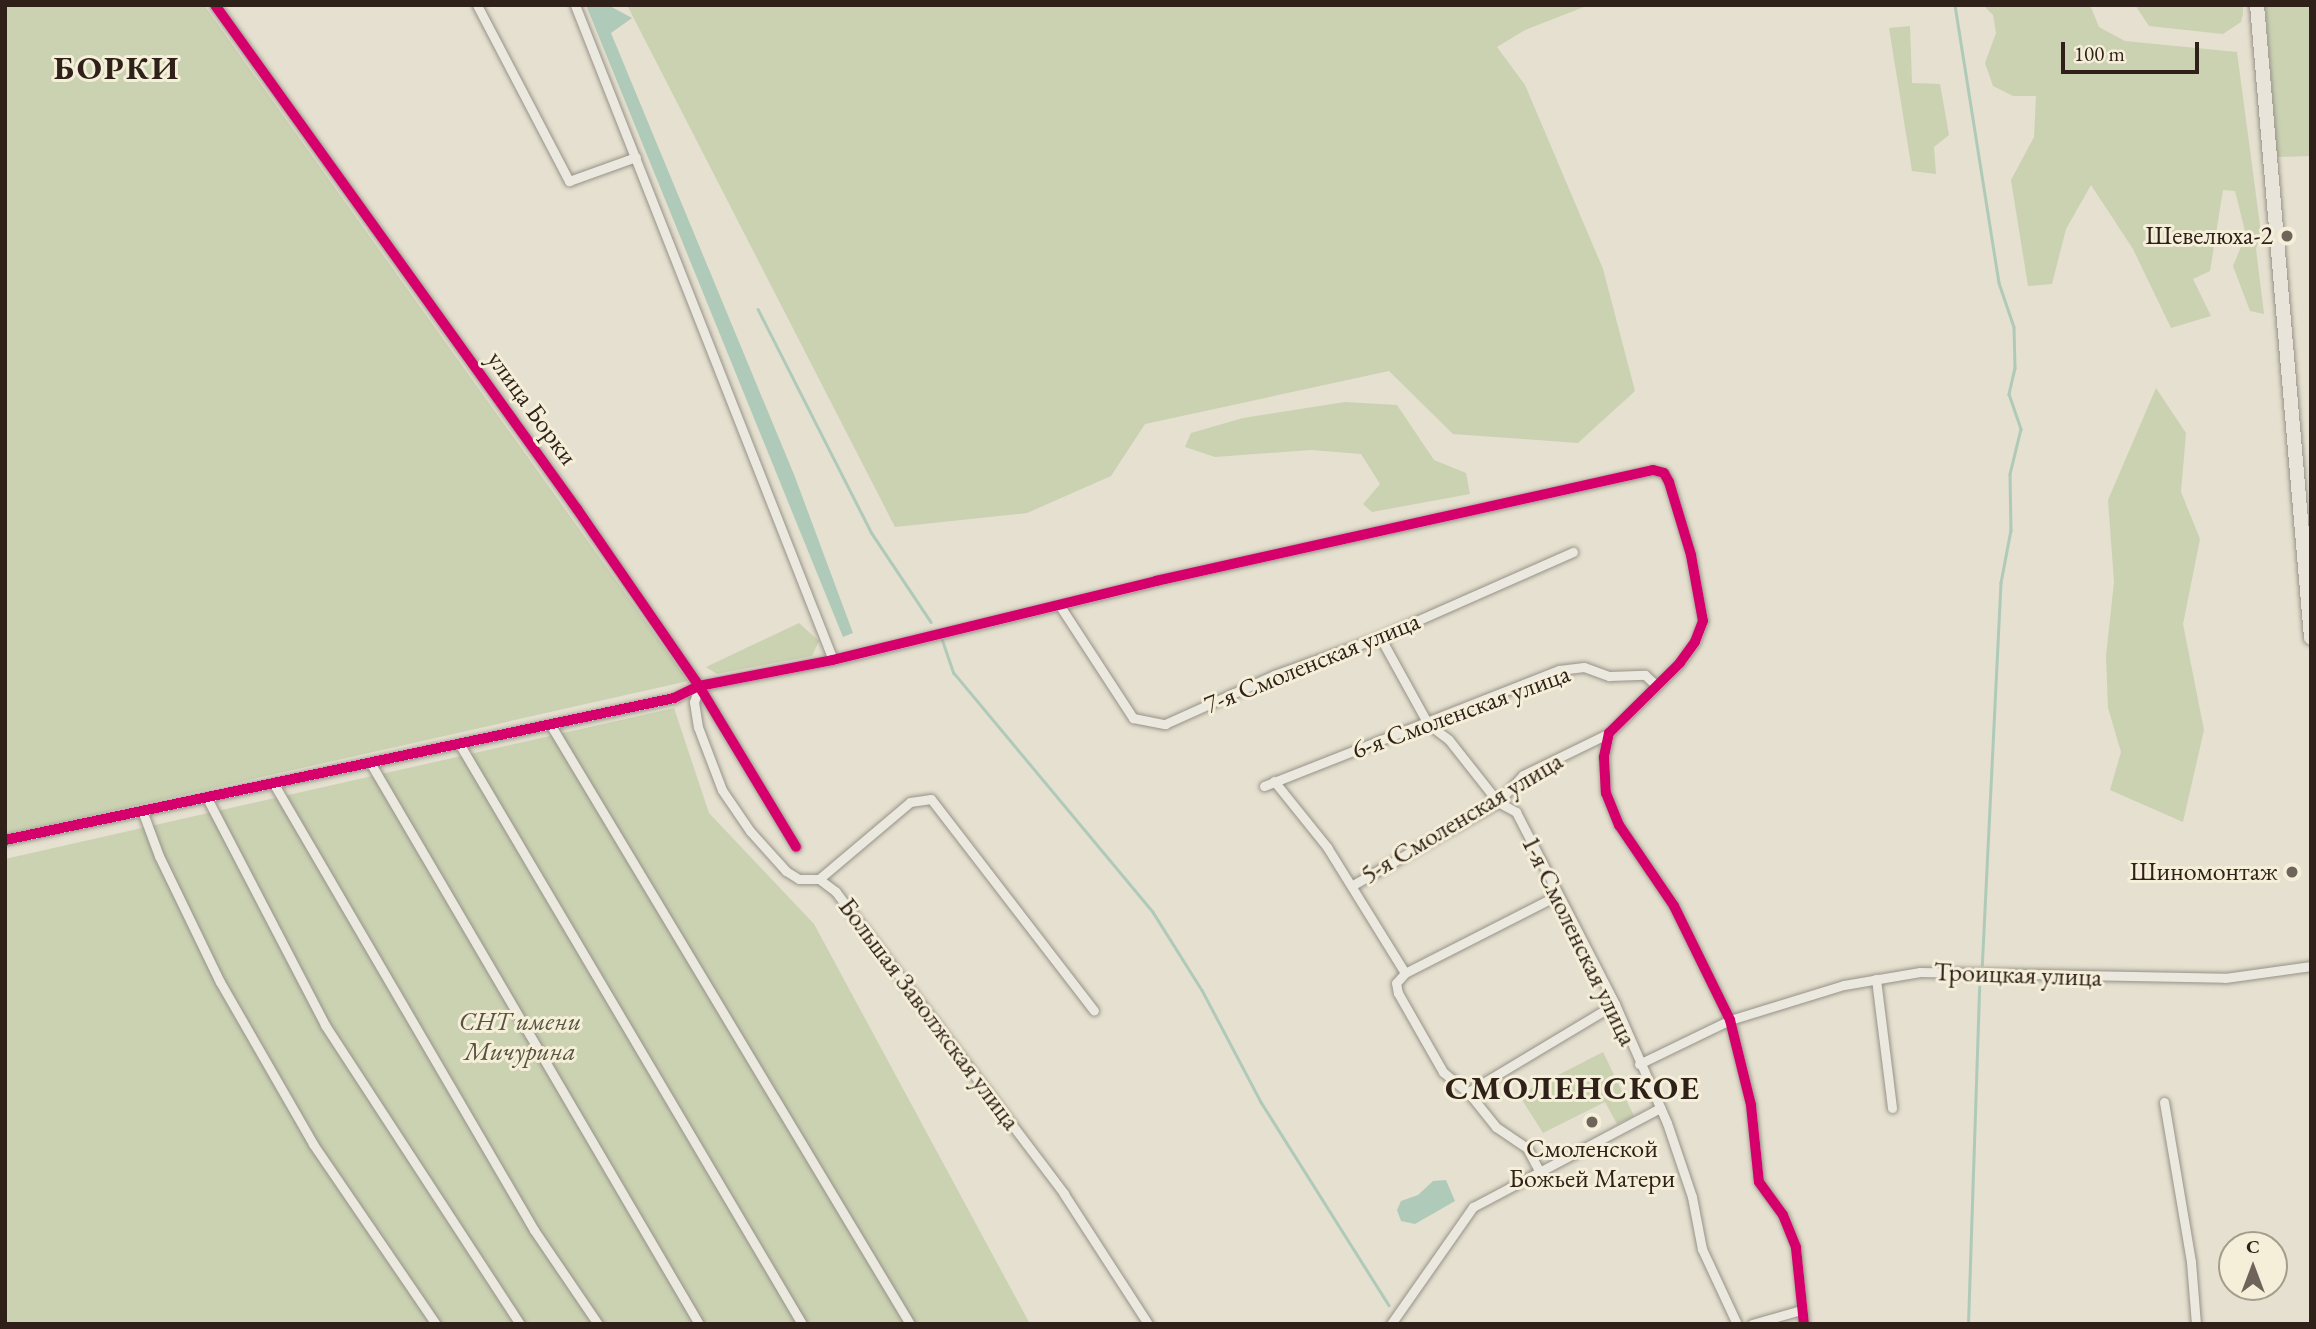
<!DOCTYPE html>
<meta charset="utf-8">
<style>
body{margin:0}
#map{position:relative;width:2316px;height:1329px;overflow:hidden;background:#e5e0cf;font-family:"EB Garamond",serif}
div>[style]{position:absolute}
[style*='--x']{left:calc(var(--x)*1px);top:calc(var(--y)*1px);width:calc(var(--w)*1px);rotate:calc(var(--a)*1deg)}
.green>*{inset:0;background:#cad2b2}
.water>*{inset:0;background:#b0cab9}
.stream>*{height:2.5px;margin:-1.25px;padding:0 1.25px;transform-origin:1.25px;border-radius:1.25px;background:#b0cab9}
.roads{filter:drop-shadow(0 0 2px #979288) drop-shadow(0 0 2px #979288)}
.street>*{height:9px;margin:-4.5px;padding:0 4.5px;transform-origin:4.5px;border-radius:4.5px;background:#ebe8df}
.primary>*{height:14px;margin:-7px;padding:0 7px;transform-origin:7px;border-radius:7px;background:#e8e4da}
.cycleway>*{height:10px;margin:-5px;padding:0 5px;transform-origin:5px;border-radius:5px;background:#d6006c}
.dots>*{width:19px;height:19px;translate:-50% -50%;box-sizing:border-box;border:4px solid #f5efd9;border-radius:50%}
span{translate:-50% -50%;white-space:nowrap;text-align:center;line-height:1.15;-webkit-text-stroke:6px #f5efd9;paint-order:stroke}
.poi-label{font-size:26px;color:#2f211a}
.right{translate:-100% -50%;text-align:right}
.street-label{font-size:26px;color:#2f211a}
.park-label{font-size:26px;color:#575340;font-style:italic}
.district-label{font-size:33px;color:#2f211a;font-weight:700;letter-spacing:2px}
.frame{position:absolute;inset:0;border:7px solid #2f211a;pointer-events:none}
.north{position:absolute;left:2218px;top:1231px;width:70px;height:70px;box-sizing:border-box;background:#f5efd9;border:2px solid #a69d8d;border-radius:50%;rotate:0deg;font-size:19px;font-weight:700;line-height:28px;text-align:center;color:#2f211a}
.north::after{content:'';display:block;margin:auto;width:24px;height:32px;background:#6f6459;clip-path:polygon(50% 0,100% 100%,50% 72%,0 100%)}
.scale{position:absolute;left:2061px;top:42px;width:138px;height:32px;box-sizing:border-box;border:4px solid #2f211a;border-top:0;padding-left:9px;font-size:21px;line-height:24px;white-space:nowrap;color:#2f211a;-webkit-text-stroke:5px #f5efd9;paint-order:stroke}
</style>
<div id="map">
<div class="green">
<div style="clip-path:polygon(5px 5px,204px 5px,688px 681px,5px 835px)"></div>
<div style="clip-path:polygon(627px 5px,1589px 5px,1525px 30px,1497px 47px,1525px 85px,1603px 269px,1635px 391px,1578px 443px,1453px 434px,1389px 371px,1145px 424px,1111px 476px,1027px 513px,895px 527px)"></div>
<div style="clip-path:polygon(1983px 5px,2090px 5px,2099px 27px,2125px 41px,2237px 52px,2261px 233px,2256px 249px,2264px 314px,2250px 311px,2233px 266px,2246px 235px,2235px 191px,2223px 190px,2210px 271px,2193px 279px,2211px 316px,2171px 328px,2133px 249px,2091px 185px,2066px 229px,2052px 284px,2028px 286px,2011px 180px,2034px 137px,2036px 96px,2013px 96px,1993px 86px,1985px 63px,1996px 33px,1993px 15px)"></div>
<div style="clip-path:polygon(2135px 5px,2243px 5px,2243px 14px,2241px 22px,2223px 34px,2149px 26px)"></div>
<div style="clip-path:polygon(2265px 5px,2311px 5px,2311px 156px,2277px 157px)"></div>
<div style="clip-path:polygon(1910px 26px,1912px 83px,1940px 84px,1949px 135px,1934px 147px,1936px 174px,1912px 171px,1889px 28px)"></div>
<div style="clip-path:polygon(2156px 388px,2186px 433px,2181px 492px,2200px 539px,2183px 624px,2204px 730px,2183px 822px,2110px 790px,2121px 752px,2108px 708px,2106px 656px,2114px 582px,2108px 500px)"></div>
<div style="clip-path:polygon(1345px 402px,1397px 405px,1434px 460px,1466px 473px,1470px 494px,1372px 512px,1363px 504px,1380px 484px,1361px 454px,1311px 450px,1215px 457px,1185px 447px,1191px 433px,1243px 418px)"></div>
<div style="clip-path:polygon(799px 623px,819px 641px,812px 656px,717px 674px,706px 667px)"></div>
<div style="clip-path:polygon(674px 708px,709px 813px,814px 924px,1030px 1324px,5px 1324px,5px 859px)"></div>
<div style="clip-path:polygon(1603px 1052px,1634px 1116px,1617px 1124px,1605px 1102px,1543px 1133px,1519px 1095px)"></div>
</div>
<div class="water">
<div style="clip-path:polygon(586px 5px,608px 5px,632px 18px,611px 33px,795px 477px,853px 633px,843px 637px)"></div>
<div style="clip-path:polygon(1446px 1180px,1455px 1201px,1415px 1224px,1401px 1221px,1397px 1210px,1401px 1201px,1418px 1195px,1433px 1181px)"></div>
</div>
<div class="stream">
<div style="--x:1955;--y:5;--w:281;--a:81"></div>
<div style="--x:1999;--y:283;--w:46;--a:71.2"></div>
<div style="--x:2014;--y:327;--w:41;--a:88.6"></div>
<div style="--x:2015;--y:368;--w:27;--a:103"></div>
<div style="--x:2009;--y:394;--w:37;--a:71"></div>
<div style="--x:2021;--y:429;--w:46;--a:103.7"></div>
<div style="--x:2010;--y:474;--w:56;--a:89"></div>
<div style="--x:2011;--y:530;--w:54;--a:100.7"></div>
<div style="--x:2001;--y:583;--w:382;--a:92.8"></div>
<div style="--x:758;--y:309;--w:250;--a:63.1"></div>
<div style="--x:871;--y:532;--w:108;--a:56.3"></div>
<div style="--x:942;--y:639;--w:36;--a:71"></div>
<div style="--x:954;--y:673;--w:311;--a:50.2"></div>
<div style="--x:1153;--y:912;--w:92;--a:57.9"></div>
<div style="--x:1202;--y:990;--w:127;--a:62.2"></div>
<div style="--x:1261;--y:1102;--w:240;--a:57.8"></div>
<div style="--x:1968;--y:1324;--w:337;--a:-88.1"></div>
</div>
<div class="roads">
<div class="street">
<div style="--x:215;--y:5;--w:621;--a:54.31"></div>
<div style="--x:577;--y:509;--w:215;--a:55.4"></div>
<div style="--x:699;--y:686;--w:188;--a:58.9"></div>
<div style="--x:477;--y:5;--w:199;--a:62.4"></div>
<div style="--x:569;--y:181;--w:71;--a:-19.7"></div>
<div style="--x:575;--y:5;--w:704;--a:68.5"></div>
<div style="--x:1060;--y:606;--w:134;--a:56.9"></div>
<div style="--x:1133;--y:718;--w:33;--a:11"></div>
<div style="--x:1165;--y:724;--w:120;--a:-24.2"></div>
<div style="--x:1274;--y:675;--w:113;--a:-19.7"></div>
<div style="--x:1380;--y:637;--w:211;--a:-23.8"></div>
<div style="--x:1380;--y:637;--w:99;--a:61.1"></div>
<div style="--x:1428;--y:724;--w:26;--a:37"></div>
<div style="--x:1449;--y:740;--w:79;--a:51.7"></div>
<div style="--x:1498;--y:802;--w:21;--a:29"></div>
<div style="--x:1516;--y:812;--w:216;--a:62.7"></div>
<div style="--x:1615;--y:1004;--w:130;--a:66.4"></div>
<div style="--x:1667;--y:1123;--w:78;--a:71.3"></div>
<div style="--x:1692;--y:1197;--w:53;--a:79.1"></div>
<div style="--x:1702;--y:1249;--w:83;--a:65"></div>
<div style="--x:699;--y:686;--w:17;--a:107"></div>
<div style="--x:694;--y:702;--w:25;--a:81"></div>
<div style="--x:698;--y:727;--w:67;--a:69.1"></div>
<div style="--x:722;--y:790;--w:50;--a:55.7"></div>
<div style="--x:750;--y:831;--w:54;--a:48"></div>
<div style="--x:786;--y:871;--w:15;--a:32"></div>
<div style="--x:799;--y:879;--w:20;--a:0"></div>
<div style="--x:819;--y:879;--w:21;--a:37"></div>
<div style="--x:836;--y:892;--w:378;--a:52.9"></div>
<div style="--x:1064;--y:1194;--w:155;--a:57.1"></div>
<div style="--x:550;--y:724;--w:700;--a:59.04"></div>
<div style="--x:460;--y:745;--w:672;--a:59.43"></div>
<div style="--x:371;--y:764;--w:649;--a:59.64"></div>
<div style="--x:1274;--y:781;--w:85;--a:51.2"></div>
<div style="--x:1327;--y:847;--w:148;--a:58.2"></div>
<div style="--x:1405;--y:973;--w:13;--a:132"></div>
<div style="--x:1396;--y:983;--w:10;--a:79"></div>
<div style="--x:1398;--y:993;--w:91;--a:60.3"></div>
<div style="--x:1443;--y:1072;--w:32;--a:39"></div>
<div style="--x:1468;--y:1092;--w:45;--a:51.3"></div>
<div style="--x:1496;--y:1127;--w:37;--a:34"></div>
<div style="--x:1527;--y:1148;--w:27;--a:62"></div>
<div style="--x:275;--y:786;--w:514;--a:59.74"></div>
<div style="--x:534;--y:1230;--w:114;--a:55.8"></div>
<div style="--x:1264;--y:786;--w:317;--a:-21.5"></div>
<div style="--x:1559;--y:670;--w:25;--a:-7"></div>
<div style="--x:1584;--y:667;--w:27;--a:20"></div>
<div style="--x:1609;--y:676;--w:36;--a:-2"></div>
<div style="--x:1645;--y:675;--w:16;--a:43"></div>
<div style="--x:208;--y:800;--w:254;--a:62.5"></div>
<div style="--x:325;--y:1025;--w:357;--a:56.9"></div>
<div style="--x:143;--y:813;--w:46;--a:69.6"></div>
<div style="--x:159;--y:856;--w:140;--a:64.2"></div>
<div style="--x:220;--y:982;--w:187;--a:60.1"></div>
<div style="--x:313;--y:1144;--w:218;--a:55.7"></div>
<div style="--x:5;--y:840;--w:684;--a:-11.98"></div>
<div style="--x:674;--y:698;--w:28;--a:-26"></div>
<div style="--x:699;--y:686;--w:136;--a:-11"></div>
<div style="--x:833;--y:660;--w:333;--a:-13.7"></div>
<div style="--x:1156;--y:581;--w:509;--a:-12.59"></div>
<div style="--x:1653;--y:470;--w:11;--a:15"></div>
<div style="--x:1664;--y:473;--w:10;--a:61"></div>
<div style="--x:1669;--y:482;--w:76;--a:73.2"></div>
<div style="--x:1691;--y:555;--w:67;--a:79.7"></div>
<div style="--x:1703;--y:621;--w:22;--a:111"></div>
<div style="--x:1695;--y:642;--w:26;--a:126"></div>
<div style="--x:1680;--y:663;--w:100;--a:135.4"></div>
<div style="--x:1609;--y:733;--w:25;--a:102"></div>
<div style="--x:1604;--y:757;--w:36;--a:87"></div>
<div style="--x:1606;--y:793;--w:35;--a:68"></div>
<div style="--x:1619;--y:825;--w:98;--a:55.8"></div>
<div style="--x:1674;--y:906;--w:127;--a:63.8"></div>
<div style="--x:1730;--y:1020;--w:88;--a:76.1"></div>
<div style="--x:1751;--y:1105;--w:77;--a:84.1"></div>
<div style="--x:1759;--y:1182;--w:41;--a:54"></div>
<div style="--x:1783;--y:1215;--w:35;--a:68"></div>
<div style="--x:1796;--y:1248;--w:76;--a:84"></div>
<div style="--x:819;--y:879;--w:119;--a:-40.2"></div>
<div style="--x:910;--y:802;--w:21;--a:-8"></div>
<div style="--x:931;--y:799;--w:267;--a:52.4"></div>
<div style="--x:1353;--y:885;--w:167;--a:-29.8"></div>
<div style="--x:1498;--y:802;--w:37;--a:-47"></div>
<div style="--x:1523;--y:775;--w:96;--a:-26"></div>
<div style="--x:1405;--y:973;--w:169;--a:-27"></div>
<div style="--x:1876;--y:979;--w:130;--a:82.9"></div>
<div style="--x:1639;--y:1064;--w:101;--a:-25.8"></div>
<div style="--x:1730;--y:1020;--w:119;--a:-17.1"></div>
<div style="--x:1844;--y:985;--w:77;--a:-9.7"></div>
<div style="--x:1920;--y:972;--w:305;--a:1.1"></div>
<div style="--x:2225;--y:978;--w:87;--a:-7.9"></div>
<div style="--x:1468;--y:1092;--w:171;--a:-30.9"></div>
<div style="--x:2164;--y:1102;--w:162;--a:80.4"></div>
<div style="--x:2191;--y:1262;--w:62;--a:85.4"></div>
<div style="--x:1391;--y:1324;--w:143;--a:-55"></div>
<div style="--x:1473;--y:1207;--w:212;--a:-27.9"></div>
<div style="--x:1752;--y:1324;--w:51;--a:-15.9"></div>
</div>
<div class="primary">
<div style="--x:2257;--y:5;--w:635;--a:85.12"></div>
</div>
</div>
<div class="cycleway">
<div style="--x:215;--y:5;--w:621;--a:54.31"></div>
<div style="--x:577;--y:509;--w:215;--a:55.4"></div>
<div style="--x:699;--y:686;--w:188;--a:58.9"></div>
<div style="--x:5;--y:840;--w:684;--a:-11.98"></div>
<div style="--x:674;--y:698;--w:28;--a:-26"></div>
<div style="--x:699;--y:686;--w:136;--a:-11"></div>
<div style="--x:833;--y:660;--w:333;--a:-13.7"></div>
<div style="--x:1156;--y:581;--w:509;--a:-12.59"></div>
<div style="--x:1653;--y:470;--w:11;--a:15"></div>
<div style="--x:1664;--y:473;--w:10;--a:61"></div>
<div style="--x:1669;--y:482;--w:76;--a:73.2"></div>
<div style="--x:1691;--y:555;--w:67;--a:79.7"></div>
<div style="--x:1703;--y:621;--w:22;--a:111"></div>
<div style="--x:1695;--y:642;--w:26;--a:126"></div>
<div style="--x:1680;--y:663;--w:100;--a:135.4"></div>
<div style="--x:1609;--y:733;--w:25;--a:102"></div>
<div style="--x:1604;--y:757;--w:36;--a:87"></div>
<div style="--x:1606;--y:793;--w:35;--a:68"></div>
<div style="--x:1619;--y:825;--w:98;--a:55.8"></div>
<div style="--x:1674;--y:906;--w:127;--a:63.8"></div>
<div style="--x:1730;--y:1020;--w:88;--a:76.1"></div>
<div style="--x:1751;--y:1105;--w:77;--a:84.1"></div>
<div style="--x:1759;--y:1182;--w:41;--a:54"></div>
<div style="--x:1783;--y:1215;--w:35;--a:68"></div>
<div style="--x:1796;--y:1248;--w:76;--a:84"></div>
</div>
<div class="dots">
<div style="left:2287px;top:236px;background:#6f6459"></div>
<div style="left:2292px;top:872px;background:#6f6459"></div>
<div style="left:1592px;top:1122px;background:#6f6459"></div>
</div>
<div class="poi-label">
<span class="right" style="left:2273px;top:236px">Шевелюха-2</span>
<span class="right" style="left:2278px;top:872px">Шиномонтаж</span>
<span style="left:1592px;top:1164px">Смоленской<br>Божьей Матери</span>
</div>
<div class="street-label">
<span style="left:532px;top:408px;rotate:54deg">улица Борки</span>
<span style="left:1312px;top:663px;rotate:-22deg">7-я Смоленская улица</span>
<span style="left:1461px;top:712px;rotate:-20deg">6-я Смоленская улица</span>
<span style="left:1462px;top:818px;rotate:-31deg">5-я Смоленская улица</span>
<span style="left:1579px;top:941px;rotate:64deg">1-я Смоленская улица</span>
<span style="left:2018px;top:975px;rotate:2deg">Троицкая улица</span>
<span style="left:929px;top:1014px;rotate:53deg">Большая Заволжская улица</span>
</div>
<div class="park-label">
<span style="left:520px;top:1037px">СНТ имени<br>Мичурина</span>
</div>
<div class="district-label">
<span style="left:117px;top:68px">БОРКИ</span>
<span style="left:1573px;top:1088px">СМОЛЕНСКОЕ</span>
</div>
<div class="frame"></div>
<div class="north">С</div>
<div class="scale">100 m</div>
</div>
